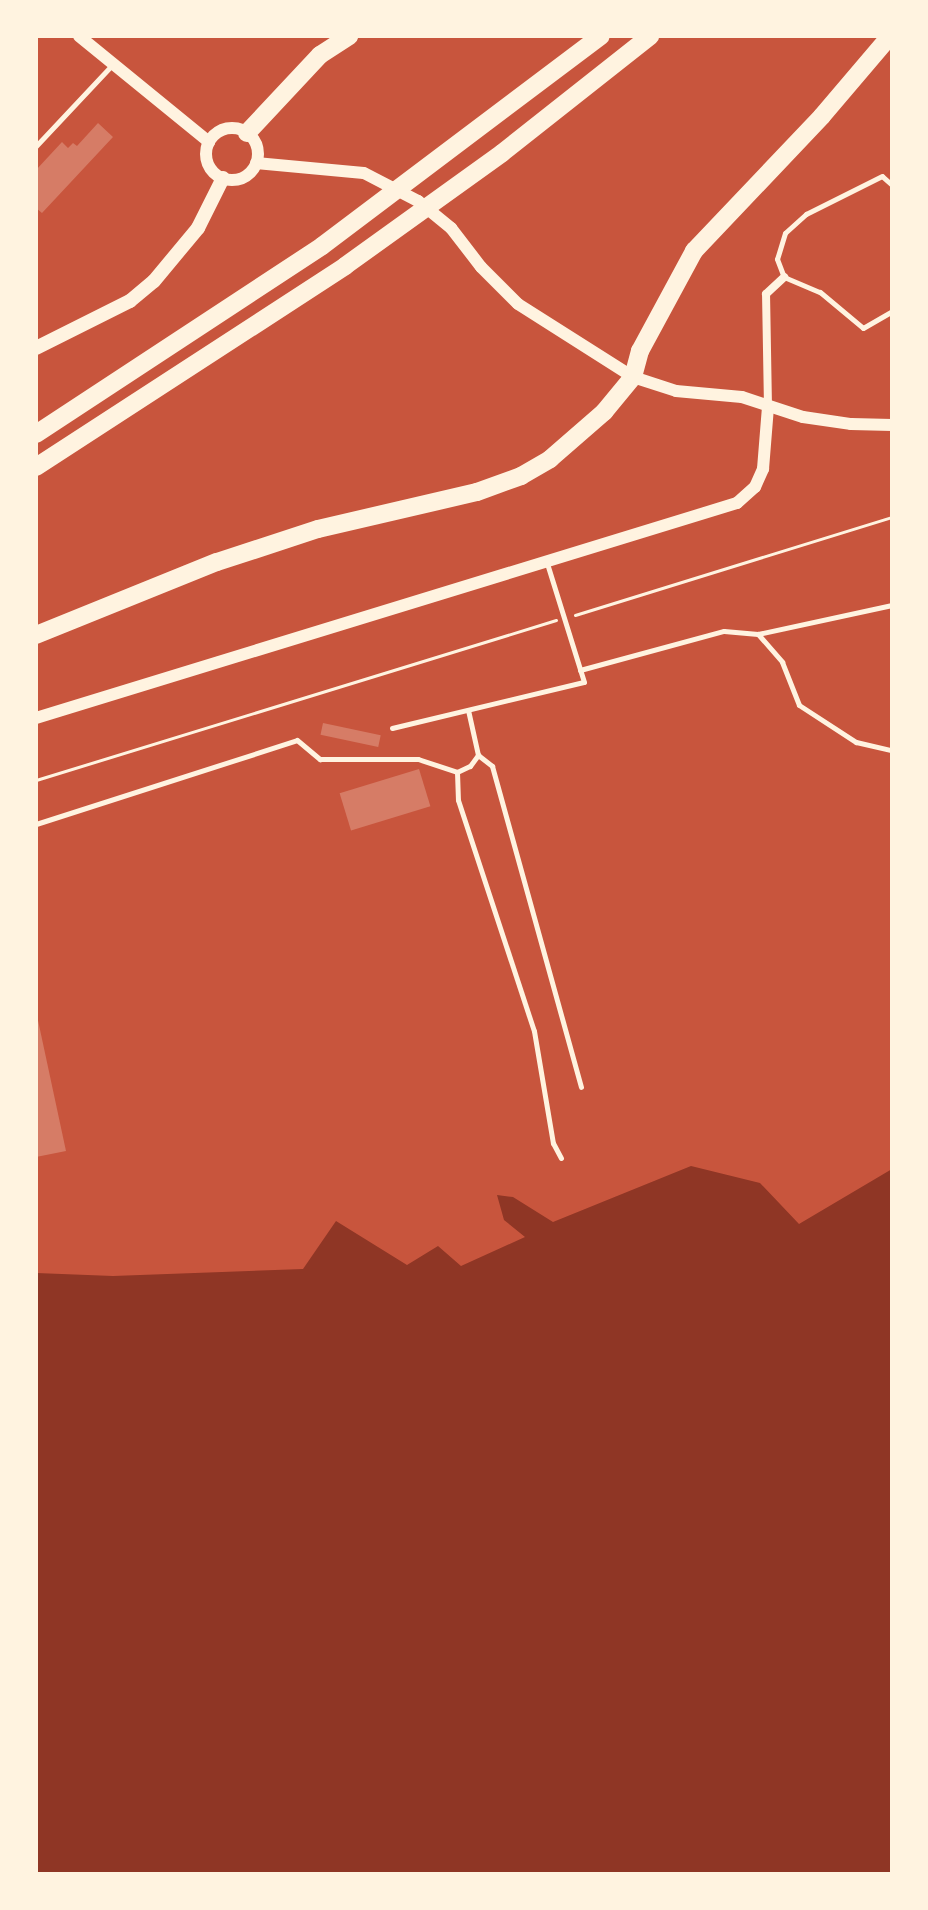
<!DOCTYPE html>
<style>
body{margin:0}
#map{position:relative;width:928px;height:1910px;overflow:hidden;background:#c8553d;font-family:Arial,sans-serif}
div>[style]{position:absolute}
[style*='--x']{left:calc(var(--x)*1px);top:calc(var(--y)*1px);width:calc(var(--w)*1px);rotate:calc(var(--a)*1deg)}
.water>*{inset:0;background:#8f3625}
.building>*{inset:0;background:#d67c66;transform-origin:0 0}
.path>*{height:3px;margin:-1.5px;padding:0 1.5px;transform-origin:1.5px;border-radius:1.5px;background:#fff3e0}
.service>*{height:5px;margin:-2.5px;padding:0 2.5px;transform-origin:2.5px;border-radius:2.5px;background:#fff3e0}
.minor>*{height:8px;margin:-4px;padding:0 4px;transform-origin:4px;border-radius:4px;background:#fff3e0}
.tertiary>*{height:12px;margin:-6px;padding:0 6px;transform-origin:6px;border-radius:6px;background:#fff3e0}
.tertiary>.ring{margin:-6px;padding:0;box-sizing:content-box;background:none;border:12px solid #fff3e0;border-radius:50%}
.secondary>*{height:14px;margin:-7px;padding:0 7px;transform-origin:7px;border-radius:7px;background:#fff3e0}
.motorway>*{height:18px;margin:-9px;padding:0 9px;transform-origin:9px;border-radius:9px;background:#fff3e0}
span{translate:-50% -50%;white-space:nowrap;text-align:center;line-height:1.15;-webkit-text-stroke:8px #fff3e0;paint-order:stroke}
.frame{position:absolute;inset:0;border:38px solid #fff3e0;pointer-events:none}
</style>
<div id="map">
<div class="water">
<div style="clip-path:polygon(691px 1166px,760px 1183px,799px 1224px,892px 1169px,892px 1874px,36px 1874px,36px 1273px,113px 1276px,303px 1269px,336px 1221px,407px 1265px,438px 1246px,461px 1266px,525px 1237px,504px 1220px,497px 1195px,513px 1197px,553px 1222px)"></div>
</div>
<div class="building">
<div style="clip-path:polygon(98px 123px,113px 137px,42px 213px,36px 208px,36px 170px,62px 142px,68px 148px,73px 143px,77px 146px)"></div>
<div style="left:323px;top:723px;width:59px;height:12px;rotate:12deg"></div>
<div style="left:419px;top:769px;width:39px;height:83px;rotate:73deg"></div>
<div style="clip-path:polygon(36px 1011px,66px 1151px,36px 1157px)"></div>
</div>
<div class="path">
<div style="--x:575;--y:615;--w:332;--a:-17.2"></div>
<div style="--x:36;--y:780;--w:544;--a:-17.1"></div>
</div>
<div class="service">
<div style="--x:36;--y:146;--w:110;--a:-46.8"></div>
<div style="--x:892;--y:185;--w:13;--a:-138"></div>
<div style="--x:882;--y:176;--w:85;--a:153.4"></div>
<div style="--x:806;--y:214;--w:28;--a:138"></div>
<div style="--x:785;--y:233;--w:27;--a:107"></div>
<div style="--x:777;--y:259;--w:19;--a:69"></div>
<div style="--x:784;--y:277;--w:39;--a:23"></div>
<div style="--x:820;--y:292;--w:56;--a:39.9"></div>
<div style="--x:863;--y:328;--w:34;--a:-30"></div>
<div style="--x:758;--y:634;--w:137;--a:-12.2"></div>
<div style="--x:580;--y:670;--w:149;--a:-15.2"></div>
<div style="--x:724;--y:631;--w:34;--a:5"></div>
<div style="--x:758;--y:634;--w:37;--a:49"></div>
<div style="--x:782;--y:662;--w:46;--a:68.4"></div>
<div style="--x:799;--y:705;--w:68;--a:33"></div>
<div style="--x:856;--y:742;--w:37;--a:13"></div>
<div style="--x:392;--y:728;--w:197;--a:-13.5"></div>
<div style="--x:584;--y:682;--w:125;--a:-107.3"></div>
<div style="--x:478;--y:755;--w:18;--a:38"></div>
<div style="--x:492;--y:766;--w:333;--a:74.5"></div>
<div style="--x:457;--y:772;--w:28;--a:88"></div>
<div style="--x:458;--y:800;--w:243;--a:71.8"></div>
<div style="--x:534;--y:1031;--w:114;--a:80.4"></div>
<div style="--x:553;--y:1143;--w:17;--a:62"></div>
<div style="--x:36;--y:824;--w:274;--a:-17.8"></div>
<div style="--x:297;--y:740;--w:30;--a:40"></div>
<div style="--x:320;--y:759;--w:98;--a:0"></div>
<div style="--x:418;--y:759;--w:41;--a:18.4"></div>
<div style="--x:457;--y:772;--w:14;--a:-25"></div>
<div style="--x:470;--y:766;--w:14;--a:-54"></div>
<div style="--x:478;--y:755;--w:46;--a:-102.5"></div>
</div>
<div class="minor">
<div style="--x:768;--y:407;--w:113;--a:-91"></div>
<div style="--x:766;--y:294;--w:25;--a:-43"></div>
</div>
<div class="tertiary">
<div style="--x:79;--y:36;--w:168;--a:39.2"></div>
<div class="ring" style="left:206px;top:128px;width:40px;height:40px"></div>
<div style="--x:256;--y:163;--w:108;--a:5.3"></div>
<div style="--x:364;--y:173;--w:61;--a:27.4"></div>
<div style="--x:418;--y:201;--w:43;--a:39.3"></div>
<div style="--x:451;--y:228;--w:49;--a:52.4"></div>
<div style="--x:481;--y:267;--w:52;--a:45"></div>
<div style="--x:518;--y:304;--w:136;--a:32.4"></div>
<div style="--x:633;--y:377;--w:45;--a:18"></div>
<div style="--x:676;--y:391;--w:66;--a:5.2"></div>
<div style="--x:742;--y:397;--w:64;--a:18.2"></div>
<div style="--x:803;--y:417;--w:49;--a:8.3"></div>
<div style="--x:851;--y:424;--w:41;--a:1.4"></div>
<div style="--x:36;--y:718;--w:733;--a:-17.05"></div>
<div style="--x:737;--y:503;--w:24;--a:-42"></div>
<div style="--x:755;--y:487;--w:20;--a:-66"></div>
<div style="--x:763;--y:469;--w:62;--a:-85.4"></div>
</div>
<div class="secondary">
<div style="--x:36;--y:348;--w:105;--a:-26.6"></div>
<div style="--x:130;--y:301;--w:31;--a:-40"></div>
<div style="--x:154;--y:281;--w:69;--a:-50.3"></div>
<div style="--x:198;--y:228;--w:56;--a:-63.4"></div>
</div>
<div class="motorway">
<div style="--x:247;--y:133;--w:107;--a:-46.9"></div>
<div style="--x:320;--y:55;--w:35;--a:-33"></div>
<div style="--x:36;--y:434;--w:342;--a:-33.3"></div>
<div style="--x:322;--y:246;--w:349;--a:-37"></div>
<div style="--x:36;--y:467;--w:369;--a:-33"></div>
<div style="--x:345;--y:266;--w:193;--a:-35.7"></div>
<div style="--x:502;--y:153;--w:189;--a:-38.3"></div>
<div style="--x:36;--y:635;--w:195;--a:-22"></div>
<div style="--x:217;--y:562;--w:106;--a:-18.1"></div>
<div style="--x:318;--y:529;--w:163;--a:-13.1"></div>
<div style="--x:477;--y:492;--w:47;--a:-20"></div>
<div style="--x:521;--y:476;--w:34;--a:-30"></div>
<div style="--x:550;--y:459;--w:72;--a:-41"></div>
<div style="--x:604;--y:412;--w:45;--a:-50.4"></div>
<div style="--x:633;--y:377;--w:27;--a:-75"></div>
<div style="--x:640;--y:351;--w:114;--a:-61.6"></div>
<div style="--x:694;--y:251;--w:186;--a:-46.5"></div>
<div style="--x:822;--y:116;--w:105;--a:-49.6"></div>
</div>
<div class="frame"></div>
</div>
